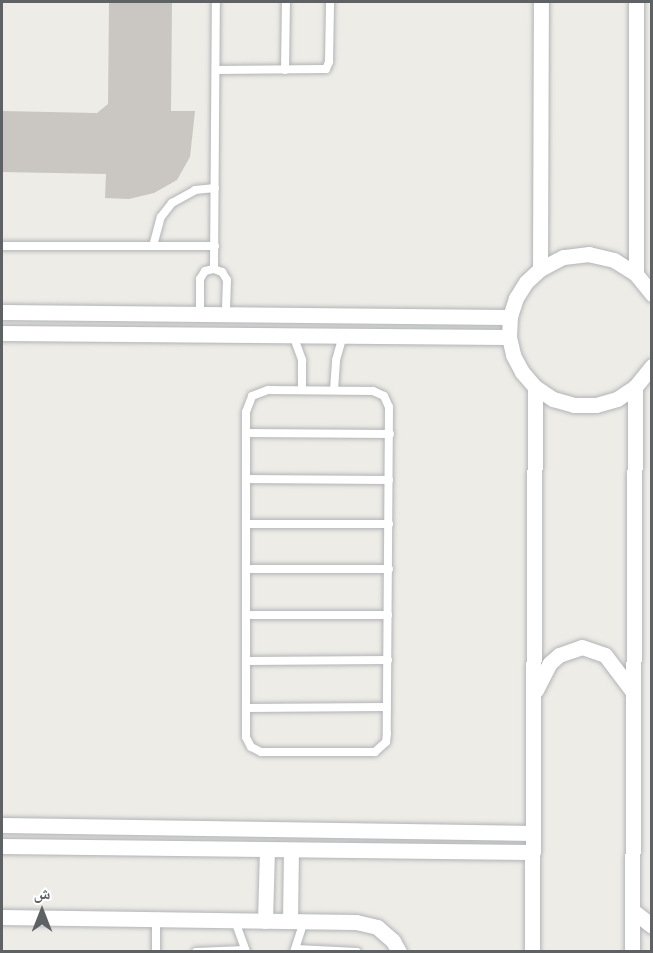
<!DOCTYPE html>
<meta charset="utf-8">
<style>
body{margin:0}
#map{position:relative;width:653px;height:953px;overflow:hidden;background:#eeece7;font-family:Inter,"Noto Naskh Arabic",sans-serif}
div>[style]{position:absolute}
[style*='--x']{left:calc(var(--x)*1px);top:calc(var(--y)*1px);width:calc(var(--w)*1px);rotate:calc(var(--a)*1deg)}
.building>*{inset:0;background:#cac7c3}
.roads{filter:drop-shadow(0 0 2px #b1b4b7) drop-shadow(0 0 2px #b1b4b7)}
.lane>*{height:8px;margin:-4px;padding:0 4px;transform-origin:4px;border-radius:4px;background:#fff}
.street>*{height:15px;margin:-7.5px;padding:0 7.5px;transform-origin:7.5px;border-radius:7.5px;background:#fff}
span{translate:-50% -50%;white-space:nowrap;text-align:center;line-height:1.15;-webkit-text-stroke:4.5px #fff;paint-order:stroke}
.frame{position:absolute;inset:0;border:3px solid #5e6265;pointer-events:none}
.north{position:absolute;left:12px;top:881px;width:60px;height:60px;-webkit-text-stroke:4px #fff;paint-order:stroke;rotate:0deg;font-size:16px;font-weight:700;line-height:24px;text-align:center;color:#5e6265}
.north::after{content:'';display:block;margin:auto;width:21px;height:27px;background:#5e6265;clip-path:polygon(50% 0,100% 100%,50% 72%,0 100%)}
</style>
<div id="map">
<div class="building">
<div style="clip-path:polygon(109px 2px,172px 2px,171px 111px,195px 111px,190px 157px,177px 180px,154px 193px,129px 199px,105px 198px,106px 174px,2px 172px,2px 111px,97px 113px,108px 104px)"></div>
</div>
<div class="roads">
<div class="lane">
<div style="--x:216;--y:70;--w:110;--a:-0.5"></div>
<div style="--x:326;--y:69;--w:8;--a:-67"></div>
<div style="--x:329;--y:62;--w:60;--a:-89"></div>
<div style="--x:285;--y:70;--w:68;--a:-89.2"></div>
<div style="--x:2;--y:246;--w:213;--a:0"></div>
<div style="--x:153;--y:246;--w:30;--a:-75"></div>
<div style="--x:161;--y:217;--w:18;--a:-52"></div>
<div style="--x:172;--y:203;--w:26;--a:-29"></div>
<div style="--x:195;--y:190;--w:20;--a:-6"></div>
<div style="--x:214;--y:269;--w:267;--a:-89.6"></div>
<div style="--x:200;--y:314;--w:35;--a:-90"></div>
<div style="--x:200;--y:279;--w:9;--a:-58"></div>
<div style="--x:205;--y:271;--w:9;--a:-13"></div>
<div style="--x:214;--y:269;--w:9;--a:21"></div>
<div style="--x:222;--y:272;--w:9;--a:58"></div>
<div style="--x:227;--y:280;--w:34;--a:92"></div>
<div style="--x:293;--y:335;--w:27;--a:70"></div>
<div style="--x:302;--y:360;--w:30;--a:90"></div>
<div style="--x:268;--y:390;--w:105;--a:0.5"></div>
<div style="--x:373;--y:391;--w:12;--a:24"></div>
<div style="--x:384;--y:396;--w:12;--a:66"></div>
<div style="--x:389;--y:407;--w:326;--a:90.4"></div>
<div style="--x:387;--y:733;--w:9;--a:96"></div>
<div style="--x:386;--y:742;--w:15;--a:138"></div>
<div style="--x:375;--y:752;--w:114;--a:180"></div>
<div style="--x:261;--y:752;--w:11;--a:-153"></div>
<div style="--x:251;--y:747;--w:11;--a:-117"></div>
<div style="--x:246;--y:737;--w:325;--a:-90"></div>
<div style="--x:246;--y:412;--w:17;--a:-69"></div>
<div style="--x:252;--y:396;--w:17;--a:-21"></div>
<div style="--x:334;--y:390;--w:30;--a:-86"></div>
<div style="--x:336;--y:360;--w:25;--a:-74"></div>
<div style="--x:246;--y:433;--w:144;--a:0.4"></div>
<div style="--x:246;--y:479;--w:143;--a:0.4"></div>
<div style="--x:246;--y:524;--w:143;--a:0"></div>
<div style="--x:246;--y:569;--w:143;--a:0"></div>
<div style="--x:246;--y:615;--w:142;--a:0"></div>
<div style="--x:246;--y:661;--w:142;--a:-0.4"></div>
<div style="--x:246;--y:708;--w:141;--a:-0.4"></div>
<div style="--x:235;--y:921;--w:33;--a:70"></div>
<div style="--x:296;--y:949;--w:61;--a:2.8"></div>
<div style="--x:156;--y:952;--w:33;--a:-90"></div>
<div style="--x:196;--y:952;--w:49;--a:-2.3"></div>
<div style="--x:294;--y:952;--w:33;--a:-72"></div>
</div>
<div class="street">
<div style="--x:636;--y:2;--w:272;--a:90"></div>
<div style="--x:540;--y:269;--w:267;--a:-89.8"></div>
<div style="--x:652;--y:294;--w:26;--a:-129"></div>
<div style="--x:636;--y:274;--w:26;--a:-148"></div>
<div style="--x:614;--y:260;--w:26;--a:-167"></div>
<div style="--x:589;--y:254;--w:26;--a:173"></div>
<div style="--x:563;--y:257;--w:26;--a:152"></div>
<div style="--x:540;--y:269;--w:19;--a:137"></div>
<div style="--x:526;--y:282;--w:19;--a:122"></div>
<div style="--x:516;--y:298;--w:20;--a:108"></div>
<div style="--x:510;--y:317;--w:20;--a:93"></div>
<div style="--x:509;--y:337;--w:18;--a:77"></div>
<div style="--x:513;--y:355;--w:19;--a:62"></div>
<div style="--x:522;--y:372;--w:20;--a:49"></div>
<div style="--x:535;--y:387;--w:22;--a:34"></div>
<div style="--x:553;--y:399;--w:22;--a:16"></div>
<div style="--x:574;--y:405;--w:22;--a:0"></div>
<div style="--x:596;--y:405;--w:22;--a:-16"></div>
<div style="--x:617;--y:399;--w:22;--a:-34"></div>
<div style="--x:635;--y:387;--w:27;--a:-51"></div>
<div style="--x:2;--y:312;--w:508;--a:0.56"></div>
<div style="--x:2;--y:333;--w:507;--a:0.45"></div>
<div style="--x:536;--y:690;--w:30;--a:-63"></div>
<div style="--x:550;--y:663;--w:12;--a:-42"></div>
<div style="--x:559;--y:655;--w:24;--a:-19"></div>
<div style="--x:582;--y:647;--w:24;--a:19"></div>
<div style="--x:605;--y:655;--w:46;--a:52.9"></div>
<div style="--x:2;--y:825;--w:531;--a:0.86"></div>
<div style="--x:2;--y:846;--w:531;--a:0.65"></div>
<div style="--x:633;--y:911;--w:24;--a:38"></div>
<div style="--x:2;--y:917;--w:354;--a:0.8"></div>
<div style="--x:356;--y:922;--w:22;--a:13"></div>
<div style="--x:377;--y:927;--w:21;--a:41"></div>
<div style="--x:393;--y:941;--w:13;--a:61"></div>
<div style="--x:265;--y:921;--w:70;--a:-88.4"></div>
<div style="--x:290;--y:921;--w:70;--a:-89.2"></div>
<div style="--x:532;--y:952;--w:565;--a:-89.7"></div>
<div style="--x:632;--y:952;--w:565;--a:-89.7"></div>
</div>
</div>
<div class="frame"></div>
<div class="north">ش</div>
</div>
